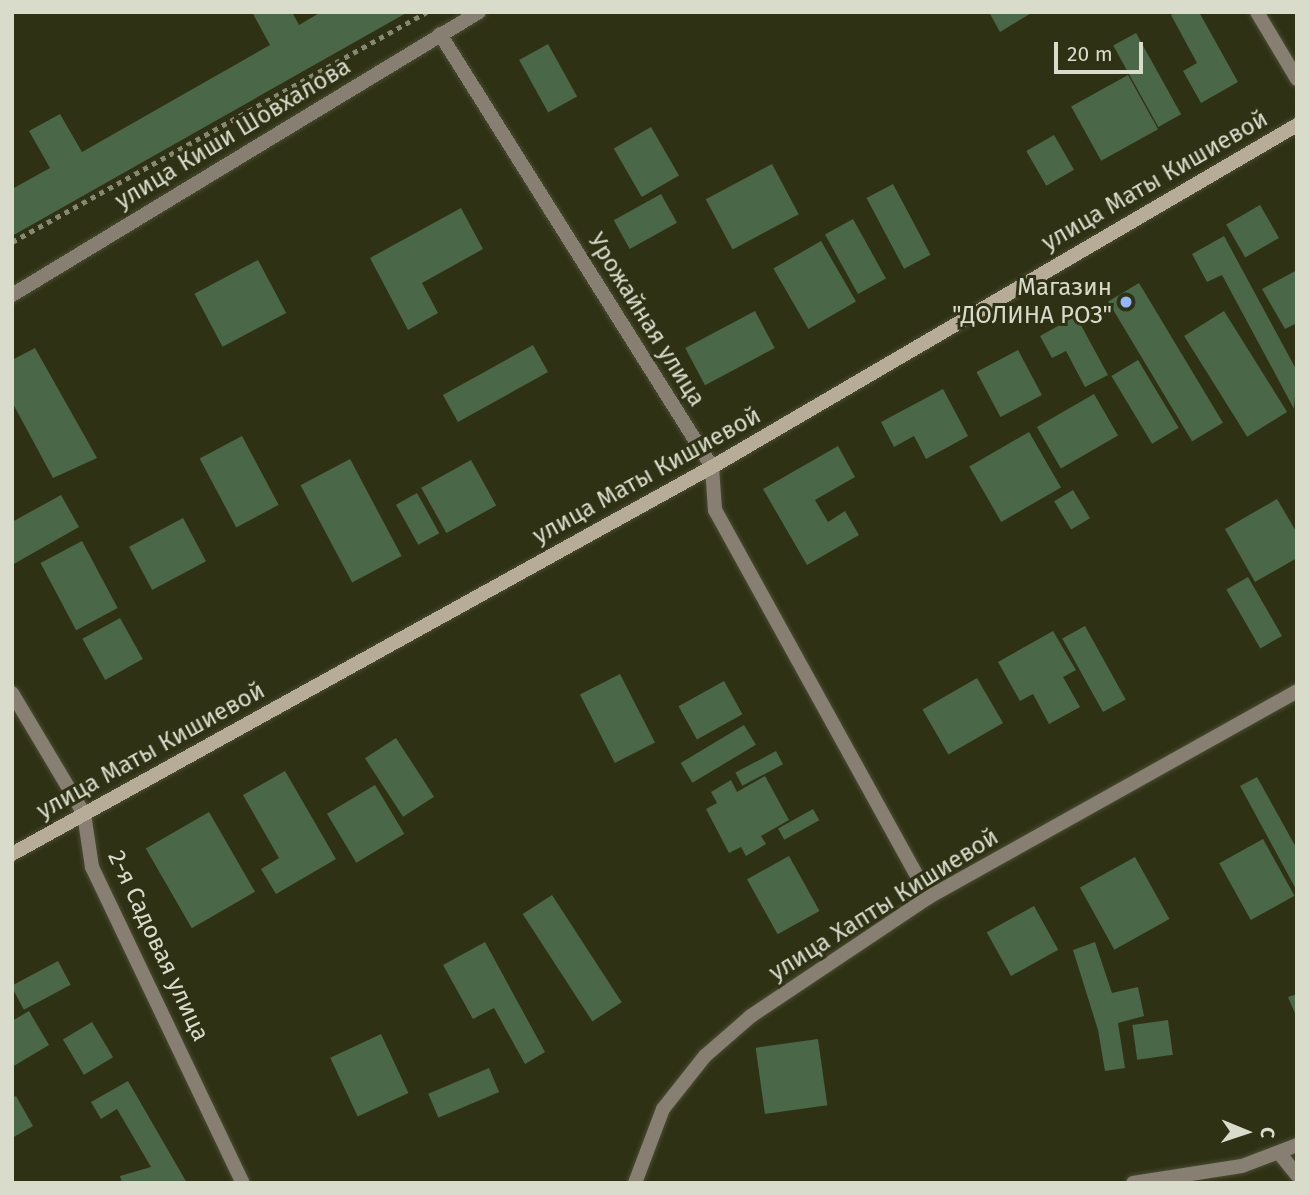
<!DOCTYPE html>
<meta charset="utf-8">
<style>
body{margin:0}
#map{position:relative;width:1309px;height:1195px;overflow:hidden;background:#2f3115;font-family:"Fira Sans",sans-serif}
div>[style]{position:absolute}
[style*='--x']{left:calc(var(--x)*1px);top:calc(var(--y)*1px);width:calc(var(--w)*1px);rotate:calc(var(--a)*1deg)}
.building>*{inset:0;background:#4a6747;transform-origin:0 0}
.path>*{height:4.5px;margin-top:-2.25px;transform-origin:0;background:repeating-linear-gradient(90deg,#868972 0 5px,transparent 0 10px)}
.roads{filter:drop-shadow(0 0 2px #4a4c32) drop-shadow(0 0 2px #4a4c32)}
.minor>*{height:14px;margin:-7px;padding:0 7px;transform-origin:7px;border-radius:7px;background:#867f72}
.tertiary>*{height:14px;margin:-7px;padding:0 7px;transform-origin:7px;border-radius:7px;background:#867f72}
.secondary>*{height:14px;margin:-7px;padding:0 7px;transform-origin:7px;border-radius:7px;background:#b7ac97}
.dots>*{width:19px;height:19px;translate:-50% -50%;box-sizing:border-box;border:4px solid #2f3115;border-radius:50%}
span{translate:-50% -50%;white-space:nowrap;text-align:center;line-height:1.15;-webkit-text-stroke:6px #2f3115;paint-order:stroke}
.street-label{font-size:24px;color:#d9dccb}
.poi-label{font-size:24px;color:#d9dccb}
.right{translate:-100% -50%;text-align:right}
.frame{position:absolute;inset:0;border:14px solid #d9dccb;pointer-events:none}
.north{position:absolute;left:1211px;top:1097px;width:70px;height:70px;-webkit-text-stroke:5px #2f3115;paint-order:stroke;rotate:92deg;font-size:19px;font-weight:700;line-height:28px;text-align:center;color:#d9dccb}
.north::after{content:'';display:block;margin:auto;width:24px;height:32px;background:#d9dccb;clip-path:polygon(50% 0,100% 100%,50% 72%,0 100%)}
.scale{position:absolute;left:1054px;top:42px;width:89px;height:32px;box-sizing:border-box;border:4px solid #d9dccb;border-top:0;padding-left:9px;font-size:21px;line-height:24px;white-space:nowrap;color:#d9dccb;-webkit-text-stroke:5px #2f3115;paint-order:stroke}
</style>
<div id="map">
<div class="building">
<div style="clip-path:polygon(252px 12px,292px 12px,299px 25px,321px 12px,408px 12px,12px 236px,12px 189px,50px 168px,29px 131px,60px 114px,82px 152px,270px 45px)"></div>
<div style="clip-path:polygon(989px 12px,1033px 12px,1000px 32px)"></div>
<div style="clip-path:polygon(1176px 12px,1199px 12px,1238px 82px,1201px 103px,1183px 71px,1197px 63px,1171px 15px)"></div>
<div style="left:1136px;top:33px;width:93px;height:26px;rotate:61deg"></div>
<div style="left:548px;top:44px;width:60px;height:33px;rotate:61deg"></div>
<div style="left:1128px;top:75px;width:62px;height:65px;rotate:61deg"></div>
<div style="left:651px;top:127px;width:56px;height:43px;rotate:60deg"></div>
<div style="left:1054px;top:135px;width:40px;height:32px;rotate:60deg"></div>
<div style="left:772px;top:164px;width:57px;height:75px;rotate:62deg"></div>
<div style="left:893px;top:184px;width:80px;height:30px;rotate:62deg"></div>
<div style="left:661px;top:194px;width:33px;height:54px;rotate:61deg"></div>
<div style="left:1260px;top:205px;width:38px;height:39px;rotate:60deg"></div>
<div style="clip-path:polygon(461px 208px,483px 249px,422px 283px,438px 313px,408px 330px,370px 258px)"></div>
<div style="left:853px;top:219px;width:68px;height:32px;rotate:61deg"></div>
<div style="clip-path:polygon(1224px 236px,1297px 371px,1294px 409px,1222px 275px,1207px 282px,1192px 254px)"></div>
<div style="left:821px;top:241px;width:70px;height:55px;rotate:60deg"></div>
<div style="left:258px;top:260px;width:60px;height:72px;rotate:62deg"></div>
<div style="clip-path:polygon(1297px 270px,1297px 323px,1285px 329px,1262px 289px)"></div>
<div style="left:1139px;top:283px;width:163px;height:36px;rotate:59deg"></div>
<div style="left:755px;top:311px;width:42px;height:79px;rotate:62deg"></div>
<div style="left:1224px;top:311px;width:119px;height:47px;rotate:58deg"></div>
<div style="clip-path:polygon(1076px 316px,1108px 375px,1085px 387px,1066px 351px,1052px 358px,1040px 336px)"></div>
<div style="left:533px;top:345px;width:31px;height:103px;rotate:61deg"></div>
<div style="clip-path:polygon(35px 348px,97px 458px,53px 478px,12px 402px,12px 360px)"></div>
<div style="left:1018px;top:350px;width:51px;height:47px;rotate:62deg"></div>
<div style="left:1138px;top:360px;width:79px;height:31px;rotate:59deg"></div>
<div style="clip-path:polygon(943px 389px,968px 436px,926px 459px,914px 436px,894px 447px,881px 422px)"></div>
<div style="left:1094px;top:394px;width:48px;height:66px;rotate:60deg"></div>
<div style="left:1029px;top:432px;width:64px;height:69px;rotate:60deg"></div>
<div style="left:242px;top:436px;width:78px;height:48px;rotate:62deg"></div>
<div style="clip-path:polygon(838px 446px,855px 477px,815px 500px,828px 522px,845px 511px,859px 535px,807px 565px,763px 489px)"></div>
<div style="left:350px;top:459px;width:110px;height:56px;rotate:62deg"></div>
<div style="left:471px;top:460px;width:52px;height:57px;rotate:61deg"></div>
<div style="left:1073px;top:490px;width:33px;height:22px;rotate:59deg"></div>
<div style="left:417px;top:493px;width:46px;height:24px;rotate:61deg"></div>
<div style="clip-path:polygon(61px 495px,79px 527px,12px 565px,12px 522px)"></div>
<div style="clip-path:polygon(1277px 499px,1297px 533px,1297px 558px,1255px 582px,1225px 529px)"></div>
<div style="left:183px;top:518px;width:49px;height:61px;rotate:62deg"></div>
<div style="left:82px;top:541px;width:76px;height:47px;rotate:62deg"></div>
<div style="left:1248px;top:577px;width:68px;height:25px;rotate:60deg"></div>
<div style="left:120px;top:618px;width:47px;height:43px;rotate:61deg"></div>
<div style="left:1085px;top:626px;width:84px;height:26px;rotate:61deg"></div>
<div style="clip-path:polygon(1053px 631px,1076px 670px,1063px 677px,1080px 707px,1049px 724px,1033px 694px,1020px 701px,998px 662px)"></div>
<div style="left:620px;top:674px;width:77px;height:45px;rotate:63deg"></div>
<div style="left:977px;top:678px;width:52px;height:63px;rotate:60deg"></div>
<div style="left:724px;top:681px;width:38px;height:52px;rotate:61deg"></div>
<div style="left:744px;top:725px;width:23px;height:74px;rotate:59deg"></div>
<div style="left:396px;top:738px;width:70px;height:37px;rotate:57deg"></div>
<div style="left:776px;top:751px;width:15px;height:46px;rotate:62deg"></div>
<div style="clip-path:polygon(285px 771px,336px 859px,276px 894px,261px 869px,279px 858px,243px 795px)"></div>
<div style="clip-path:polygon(765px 776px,789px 820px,761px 836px,766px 844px,746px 856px,741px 847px,729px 853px,706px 809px,717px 803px,711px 792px,731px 780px,737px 792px)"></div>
<div style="clip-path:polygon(1257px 777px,1297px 849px,1297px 891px,1240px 786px)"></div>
<div style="left:375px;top:785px;width:57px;height:56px;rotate:59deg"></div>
<div style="left:813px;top:809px;width:13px;height:40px;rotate:61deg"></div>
<div style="left:209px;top:812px;width:92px;height:73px;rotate:60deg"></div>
<div style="left:1263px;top:839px;width:65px;height:50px;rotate:61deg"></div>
<div style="left:789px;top:856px;width:63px;height:48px;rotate:61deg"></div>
<div style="left:1135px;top:857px;width:71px;height:63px;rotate:61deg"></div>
<div style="left:552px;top:895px;width:128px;height:35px;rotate:57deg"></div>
<div style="left:1034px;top:906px;width:50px;height:54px;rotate:61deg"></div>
<div style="clip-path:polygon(485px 942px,545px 1052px,525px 1064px,494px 1008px,473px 1019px,443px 965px)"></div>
<div style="clip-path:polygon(1095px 942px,1112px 993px,1138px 987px,1144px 1016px,1118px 1023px,1125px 1068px,1105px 1071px,1098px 1030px,1073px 950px)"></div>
<div style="left:58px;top:961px;width:27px;height:53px;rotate:62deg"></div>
<div style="clip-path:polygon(1297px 994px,1297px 1018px,1288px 997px)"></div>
<div style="clip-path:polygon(29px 1011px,49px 1045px,12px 1067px,12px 1021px)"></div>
<div style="left:1168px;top:1020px;width:35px;height:36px;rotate:82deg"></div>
<div style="left:92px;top:1022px;width:41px;height:34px;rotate:59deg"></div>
<div style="left:381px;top:1034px;width:65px;height:56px;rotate:65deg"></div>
<div style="left:818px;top:1039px;width:67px;height:63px;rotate:82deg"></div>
<div style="left:489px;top:1068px;width:26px;height:66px;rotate:67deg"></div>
<div style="clip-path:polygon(128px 1081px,187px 1183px,122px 1183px,120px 1176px,151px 1167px,117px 1109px,101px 1119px,91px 1102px)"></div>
<div style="clip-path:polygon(16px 1096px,33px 1126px,12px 1138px,12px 1098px)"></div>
</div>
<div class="path">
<div style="--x:12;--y:242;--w:474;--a:-29"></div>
</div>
<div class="roads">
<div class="minor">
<div style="--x:1257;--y:12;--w:78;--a:59.2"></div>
<div style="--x:440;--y:34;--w:511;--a:57.86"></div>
<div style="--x:712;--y:467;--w:43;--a:86"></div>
<div style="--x:715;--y:510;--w:442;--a:61.1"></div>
<div style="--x:12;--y:295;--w:546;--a:-31.22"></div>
<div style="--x:12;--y:693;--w:141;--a:59.2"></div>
<div style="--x:84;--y:814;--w:54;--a:81.4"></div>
<div style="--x:92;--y:867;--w:350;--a:64.5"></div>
<div style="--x:635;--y:1183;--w:79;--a:-69.3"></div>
<div style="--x:663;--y:1109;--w:68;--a:-51.6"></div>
<div style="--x:705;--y:1056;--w:61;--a:-41"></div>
<div style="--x:751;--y:1016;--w:214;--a:-33.8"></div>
<div style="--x:929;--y:897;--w:422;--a:-29.2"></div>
</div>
<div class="tertiary">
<div style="--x:1280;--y:1154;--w:27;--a:51"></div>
<div style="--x:1133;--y:1183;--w:110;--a:-8.9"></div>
<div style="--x:1242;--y:1166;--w:59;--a:-20.9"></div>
</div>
<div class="secondary">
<div style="--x:12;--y:854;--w:800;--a:-28.94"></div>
<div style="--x:712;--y:467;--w:678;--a:-30.31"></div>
</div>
</div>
<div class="dots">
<div style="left:1126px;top:302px;background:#92b7fd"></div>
</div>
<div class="street-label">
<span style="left:233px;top:134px;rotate:-31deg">улица Киши Шовхалова</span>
<span style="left:1155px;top:181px;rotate:-30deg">улица Маты Кишиевой</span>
<span style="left:646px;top:320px;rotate:58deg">Урожайная улица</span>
<span style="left:647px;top:476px;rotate:-29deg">улица Маты Кишиевой</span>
<span style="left:151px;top:751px;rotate:-29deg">улица Маты Кишиевой</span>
<span style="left:884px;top:905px;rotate:-32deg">улица Хапты Кишиевой</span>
<span style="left:158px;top:946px;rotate:65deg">2-я Садовая улица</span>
</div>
<div class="poi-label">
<span class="right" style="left:1112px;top:302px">Магазин<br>"ДОЛИНА РОЗ"</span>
</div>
<div class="frame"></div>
<div class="north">С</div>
<div class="scale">20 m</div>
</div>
